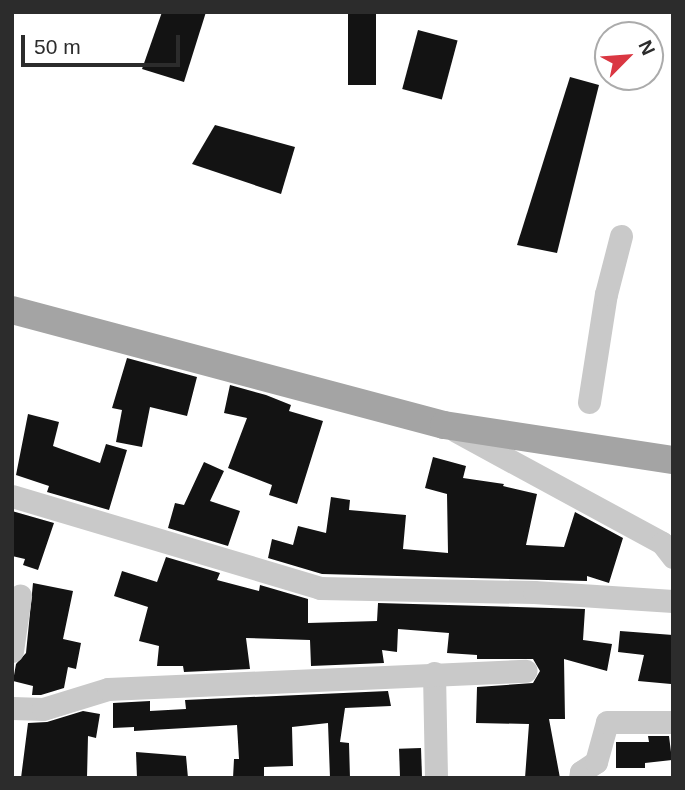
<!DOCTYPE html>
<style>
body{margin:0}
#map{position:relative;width:685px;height:790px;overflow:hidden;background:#fff;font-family:Arial,sans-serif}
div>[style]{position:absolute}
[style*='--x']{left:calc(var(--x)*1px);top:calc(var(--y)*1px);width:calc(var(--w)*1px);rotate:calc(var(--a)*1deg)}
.building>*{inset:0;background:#131313;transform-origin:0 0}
.minor>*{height:23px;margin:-11.5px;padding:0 11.5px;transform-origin:11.5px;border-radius:11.5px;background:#c9c9c9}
.major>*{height:28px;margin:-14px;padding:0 14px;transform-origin:14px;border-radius:14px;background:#a4a4a4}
span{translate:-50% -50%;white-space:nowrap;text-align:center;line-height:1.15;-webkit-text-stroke:7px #fff;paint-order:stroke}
.frame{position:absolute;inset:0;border:14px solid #2c2c2c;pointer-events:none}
.north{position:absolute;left:594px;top:21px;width:70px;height:70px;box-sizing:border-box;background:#fff;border:2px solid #ababab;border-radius:50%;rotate:65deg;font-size:19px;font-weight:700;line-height:28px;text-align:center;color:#2c2c2c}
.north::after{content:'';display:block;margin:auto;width:24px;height:32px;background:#da3742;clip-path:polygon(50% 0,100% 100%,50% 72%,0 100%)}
.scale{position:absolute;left:21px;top:35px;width:159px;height:32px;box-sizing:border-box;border:4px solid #2c2c2c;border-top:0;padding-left:9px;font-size:21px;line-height:24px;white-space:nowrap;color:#2c2c2c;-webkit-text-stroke:5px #fff;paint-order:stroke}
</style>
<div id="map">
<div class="building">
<div style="clip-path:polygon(162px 12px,206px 12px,184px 82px,142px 69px)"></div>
<div style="left:348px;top:12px;width:28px;height:73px"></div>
<div style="left:418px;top:30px;width:41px;height:61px;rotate:15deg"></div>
<div style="clip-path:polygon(570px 77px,599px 85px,557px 253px,517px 245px)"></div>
<div style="clip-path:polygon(215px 125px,295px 147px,281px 194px,192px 164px)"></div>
<div style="clip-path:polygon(127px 358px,197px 377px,187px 416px,150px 407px,142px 447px,116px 442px,122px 410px,112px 408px)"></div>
<div style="clip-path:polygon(230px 385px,266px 395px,291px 405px,289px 411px,323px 421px,297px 504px,269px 495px,272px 485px,228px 468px,247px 418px,224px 413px)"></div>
<div style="clip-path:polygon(28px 414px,59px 422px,53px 446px,100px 463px,106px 444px,127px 450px,109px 510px,47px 492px,49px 486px,16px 475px)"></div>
<div style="clip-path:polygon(433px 457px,466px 466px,463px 478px,504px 484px,503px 486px,537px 494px,526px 545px,564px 547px,575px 512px,623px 538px,609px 583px,587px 576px,587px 581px,322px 574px,268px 558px,272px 539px,293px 545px,298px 526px,326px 533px,331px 497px,350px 500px,349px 510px,406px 515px,403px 549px,448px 553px,447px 494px,425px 488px)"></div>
<div style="clip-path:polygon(204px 462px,224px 471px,210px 501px,240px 511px,228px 546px,168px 528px,175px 503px,184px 505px)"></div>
<div style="clip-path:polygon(12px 511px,54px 523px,38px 570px,23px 565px,25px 559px,12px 556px)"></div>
<div style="clip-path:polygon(166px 557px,220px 573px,217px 580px,259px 591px,260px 585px,308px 599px,308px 623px,377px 621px,378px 603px,585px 609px,583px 640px,612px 644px,607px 671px,564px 659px,565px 719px,549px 719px,560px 778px,525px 778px,529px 724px,476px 723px,477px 687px,533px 683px,540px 671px,533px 659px,477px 659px,477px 655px,447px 653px,449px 633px,398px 629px,397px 652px,382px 650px,384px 663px,311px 666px,310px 640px,246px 638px,250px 669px,184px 672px,183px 666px,157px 666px,159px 646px,139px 641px,148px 607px,114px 596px,122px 571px,157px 582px)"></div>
<div style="clip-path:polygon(33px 583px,73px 591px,63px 639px,81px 643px,76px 669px,68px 667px,64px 688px,41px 695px,32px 695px,33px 686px,13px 681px,16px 664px,26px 653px)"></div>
<div style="clip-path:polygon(620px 631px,673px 635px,671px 684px,638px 681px,644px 655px,618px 652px)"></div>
<div style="clip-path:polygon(388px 691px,391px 706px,345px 708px,340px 742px,349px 743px,350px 778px,330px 778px,328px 723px,292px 727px,293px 766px,264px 767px,264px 778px,233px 778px,234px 759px,239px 759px,237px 725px,134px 731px,134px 727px,113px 728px,113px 703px,150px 701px,150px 711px,186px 709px,185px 700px)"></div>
<div style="clip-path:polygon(83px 711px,100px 714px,96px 738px,88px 736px,87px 778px,21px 778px,28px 723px,47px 722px)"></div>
<div style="clip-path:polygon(648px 736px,669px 736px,672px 760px,645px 763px,645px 768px,616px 768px,616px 742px,649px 742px)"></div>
<div style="left:421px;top:748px;width:30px;height:22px;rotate:88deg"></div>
<div style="clip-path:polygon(136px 752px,186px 756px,188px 778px,137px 778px)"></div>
</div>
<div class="minor">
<div style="--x:589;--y:402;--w:109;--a:-81.1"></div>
<div style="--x:606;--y:294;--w:60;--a:-75.5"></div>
<div style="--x:456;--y:431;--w:234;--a:28.5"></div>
<div style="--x:662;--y:543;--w:18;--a:52"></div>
<div style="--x:12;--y:496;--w:321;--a:16.6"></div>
<div style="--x:320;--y:588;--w:214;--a:1.1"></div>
<div style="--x:534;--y:592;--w:139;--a:3.7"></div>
<div style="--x:12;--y:651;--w:56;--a:-81.7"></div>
<div style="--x:434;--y:673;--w:105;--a:88.9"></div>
<div style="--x:12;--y:708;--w:31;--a:2"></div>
<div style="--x:43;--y:709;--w:68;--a:-17.1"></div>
<div style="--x:108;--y:689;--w:418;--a:-2.5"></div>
<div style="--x:580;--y:778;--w:6;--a:-81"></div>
<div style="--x:581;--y:772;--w:18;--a:-34"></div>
<div style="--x:596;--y:762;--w:41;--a:-74.6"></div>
<div style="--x:607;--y:722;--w:66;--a:0"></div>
</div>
<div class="major">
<div style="--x:12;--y:310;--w:447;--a:14.9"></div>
<div style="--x:444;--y:425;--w:232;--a:8.7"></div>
</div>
<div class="frame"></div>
<div class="north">N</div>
<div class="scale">50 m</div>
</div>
